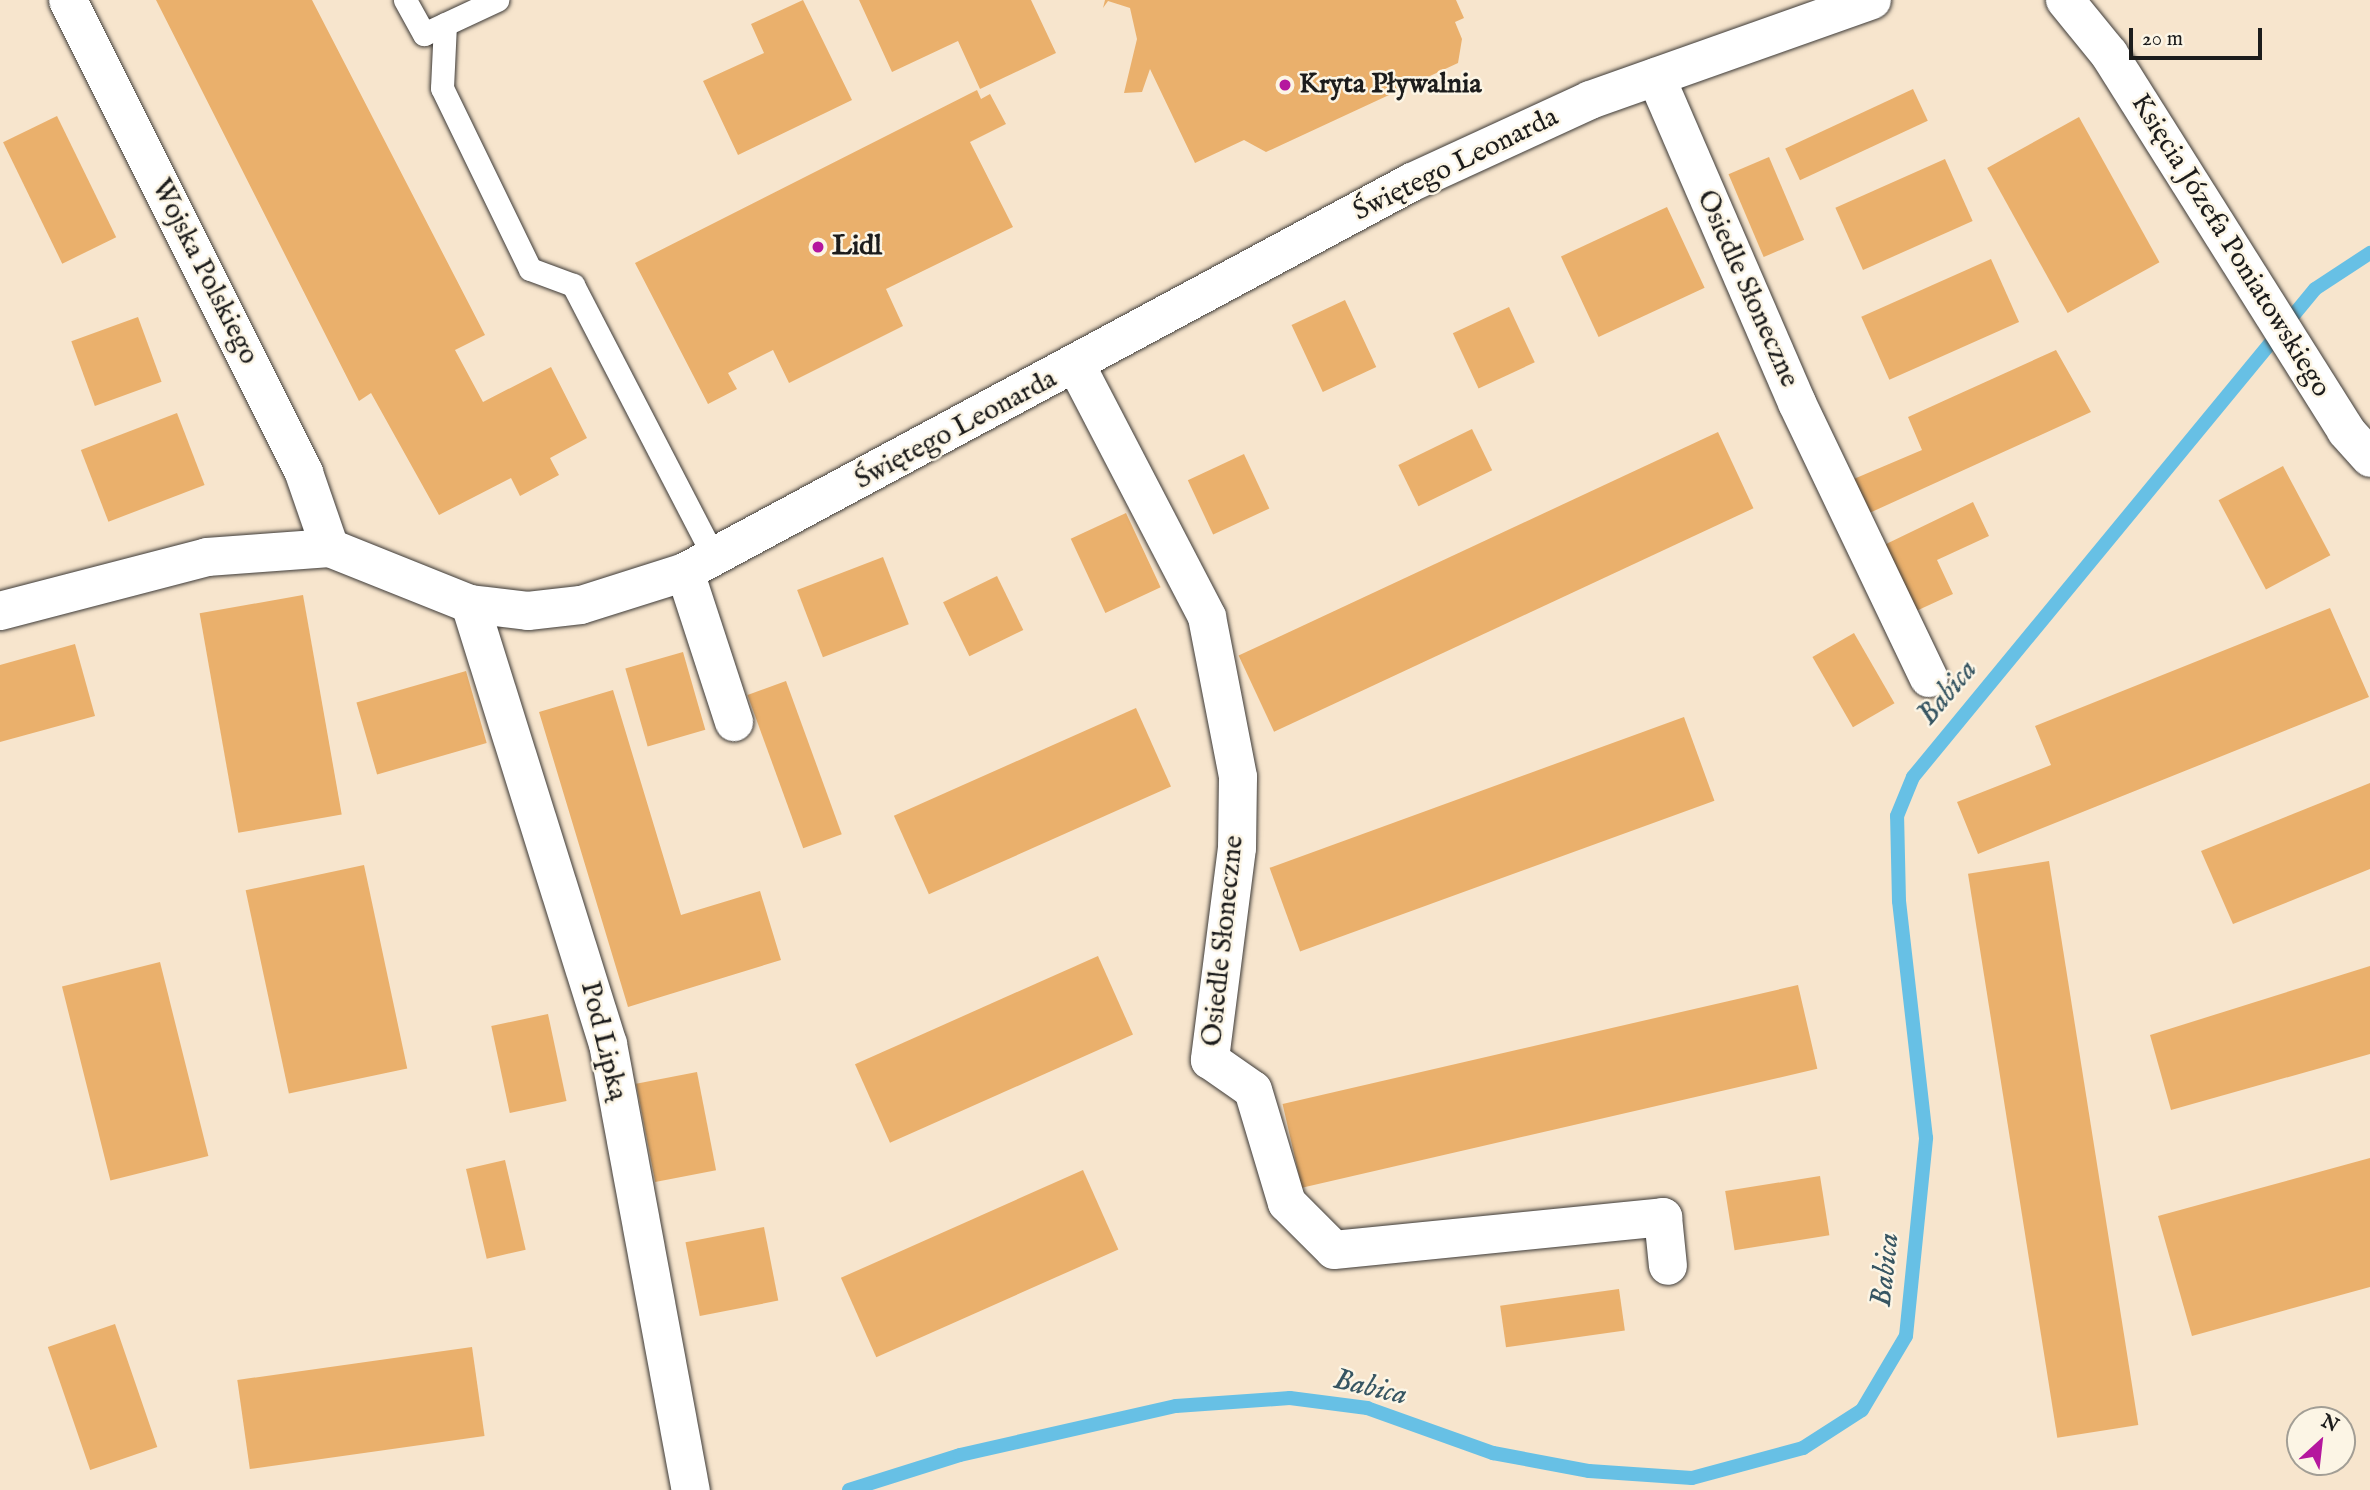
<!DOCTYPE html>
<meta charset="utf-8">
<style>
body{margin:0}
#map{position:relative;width:2370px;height:1490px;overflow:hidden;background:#f7e5cd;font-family:"IM FELL English",serif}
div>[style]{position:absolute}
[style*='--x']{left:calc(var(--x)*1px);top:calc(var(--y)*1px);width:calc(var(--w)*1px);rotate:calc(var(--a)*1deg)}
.stream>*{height:14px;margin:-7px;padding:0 7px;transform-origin:7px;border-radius:7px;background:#67c0e5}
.building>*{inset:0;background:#eab06c;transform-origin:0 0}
.roads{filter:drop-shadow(0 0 2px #3d3a37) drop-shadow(0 0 2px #3d3a37)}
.service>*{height:23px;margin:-11.5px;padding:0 11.5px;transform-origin:11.5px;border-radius:11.5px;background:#fff}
.minor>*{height:38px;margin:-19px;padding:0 19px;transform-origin:19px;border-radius:19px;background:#fff}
.secondary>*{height:38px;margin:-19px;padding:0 19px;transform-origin:19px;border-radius:19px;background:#fff}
.dots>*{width:19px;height:19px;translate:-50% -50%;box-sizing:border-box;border:4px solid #fcf5e5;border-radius:50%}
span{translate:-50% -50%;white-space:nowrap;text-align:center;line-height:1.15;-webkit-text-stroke:5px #fcf5e5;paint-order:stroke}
.poi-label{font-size:28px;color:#1c1c1c;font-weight:700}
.left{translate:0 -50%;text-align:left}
.street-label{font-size:28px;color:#1c1c1c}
.water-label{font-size:30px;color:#365562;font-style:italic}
.north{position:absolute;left:2286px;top:1406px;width:70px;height:70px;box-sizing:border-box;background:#fcf5e5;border:2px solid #a29e95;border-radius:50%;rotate:27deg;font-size:19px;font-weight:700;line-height:28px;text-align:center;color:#1c1c1c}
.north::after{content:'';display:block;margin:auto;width:24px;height:32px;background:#b5179e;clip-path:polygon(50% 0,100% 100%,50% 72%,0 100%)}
.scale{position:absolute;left:2129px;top:28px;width:133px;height:32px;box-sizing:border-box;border:4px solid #1c1c1c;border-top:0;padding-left:9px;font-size:21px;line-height:24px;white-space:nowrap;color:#1c1c1c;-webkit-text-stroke:5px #fcf5e5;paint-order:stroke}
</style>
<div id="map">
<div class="stream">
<div style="--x:849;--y:1490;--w:116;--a:-17.5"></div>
<div style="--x:960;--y:1455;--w:221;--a:-12.8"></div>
<div style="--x:1176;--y:1406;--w:114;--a:-4"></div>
<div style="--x:1290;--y:1398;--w:78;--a:7.4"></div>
<div style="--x:1367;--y:1408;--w:134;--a:19.7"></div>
<div style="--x:1493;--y:1453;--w:98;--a:10.6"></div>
<div style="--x:1589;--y:1471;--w:103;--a:3.9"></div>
<div style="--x:1692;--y:1478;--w:115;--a:-15.1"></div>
<div style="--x:1803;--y:1448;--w:70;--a:-32.8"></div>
<div style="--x:1862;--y:1410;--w:86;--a:-59.3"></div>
<div style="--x:1906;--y:1336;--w:199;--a:-84.2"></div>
<div style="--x:1926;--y:1138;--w:239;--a:-96.5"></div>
<div style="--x:1899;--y:901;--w:85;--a:-91.3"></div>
<div style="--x:1897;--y:816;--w:42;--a:-67.7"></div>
<div style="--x:1913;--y:777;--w:632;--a:-50.52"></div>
<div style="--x:2315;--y:289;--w:66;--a:-33.2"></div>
</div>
<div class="building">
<div style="clip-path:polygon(156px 0,312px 0,485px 335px,455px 350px,483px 402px,551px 367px,587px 438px,550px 458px,559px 475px,520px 496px,511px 478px,439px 515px,371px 393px,359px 401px)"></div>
<div style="clip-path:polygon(803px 0,852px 100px,738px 155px,703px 81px,764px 53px,751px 24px)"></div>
<div style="clip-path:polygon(859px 0,1031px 0,1056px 53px,980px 89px,958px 41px,892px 72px)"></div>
<div style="clip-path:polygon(1105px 0,1456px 0,1464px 18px,1455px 22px,1462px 39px,1458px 63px,1266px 152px,1244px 140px,1195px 163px,1150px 69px,1142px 92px,1124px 93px,1137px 39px,1130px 8px,1108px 1px,1103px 8px)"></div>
<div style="left:1913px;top:89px;width:35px;height:141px;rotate:65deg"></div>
<div style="clip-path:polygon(977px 90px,981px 99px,990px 94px,1006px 124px,970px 142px,1013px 227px,886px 289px,903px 326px,789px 383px,773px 350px,728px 373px,737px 389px,708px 404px,635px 263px)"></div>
<div style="left:57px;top:116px;width:135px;height:60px;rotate:64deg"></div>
<div style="left:2079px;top:117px;width:166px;height:105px;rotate:61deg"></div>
<div style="left:1769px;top:157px;width:90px;height:44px;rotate:67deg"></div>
<div style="left:1945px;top:159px;width:68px;height:120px;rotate:66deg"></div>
<div style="left:1667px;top:207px;width:89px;height:117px;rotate:65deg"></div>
<div style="left:1991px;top:259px;width:69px;height:142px;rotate:66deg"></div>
<div style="left:1345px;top:300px;width:74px;height:59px;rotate:65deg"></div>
<div style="left:1509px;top:307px;width:61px;height:62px;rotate:65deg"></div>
<div style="left:138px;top:317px;width:69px;height:71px;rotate:70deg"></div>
<div style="clip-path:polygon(2056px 350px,2091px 412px,1865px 515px,1849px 481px,1922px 450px,1908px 417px)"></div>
<div style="left:177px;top:413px;width:77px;height:103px;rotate:69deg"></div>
<div style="left:1472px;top:429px;width:46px;height:82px;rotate:64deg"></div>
<div style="left:1718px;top:432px;width:84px;height:529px;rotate:65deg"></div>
<div style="left:1244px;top:454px;width:60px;height:62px;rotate:65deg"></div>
<div style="left:2283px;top:466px;width:101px;height:73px;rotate:62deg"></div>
<div style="clip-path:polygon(1973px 502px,1989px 536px,1937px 560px,1953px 594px,1914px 612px,1882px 546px)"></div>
<div style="left:1126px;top:513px;width:82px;height:61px;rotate:65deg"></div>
<div style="left:883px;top:557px;width:72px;height:92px;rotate:69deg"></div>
<div style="left:997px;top:576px;width:60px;height:60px;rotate:64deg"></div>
<div style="left:303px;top:595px;width:223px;height:105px;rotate:80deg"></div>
<div style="clip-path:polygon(2330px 608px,2369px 697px,1978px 854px,1957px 802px,2051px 765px,2035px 726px)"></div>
<div style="left:1854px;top:633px;width:81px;height:48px;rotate:60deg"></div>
<div style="clip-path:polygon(75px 644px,95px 716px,0 742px,0 665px)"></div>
<div style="left:683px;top:652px;width:81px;height:60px;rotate:74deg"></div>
<div style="left:466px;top:671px;width:75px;height:114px;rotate:74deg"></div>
<div style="left:786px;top:681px;width:163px;height:41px;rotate:70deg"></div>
<div style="clip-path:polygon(613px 690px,681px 915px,760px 891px,781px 960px,628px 1007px,539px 712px)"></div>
<div style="left:1136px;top:708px;width:86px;height:265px;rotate:66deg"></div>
<div style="left:1684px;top:717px;width:89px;height:441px;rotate:70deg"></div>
<div style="clip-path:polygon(2370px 783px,2370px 869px,2233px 924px,2201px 851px)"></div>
<div style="left:2049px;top:861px;width:571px;height:82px;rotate:81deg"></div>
<div style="left:364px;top:865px;width:208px;height:121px;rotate:78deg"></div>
<div style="left:1098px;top:956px;width:86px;height:266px;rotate:66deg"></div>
<div style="left:160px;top:962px;width:200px;height:101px;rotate:76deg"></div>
<div style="clip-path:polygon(2370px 966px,2370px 1054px,2171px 1110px,2150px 1035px)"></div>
<div style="left:1798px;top:985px;width:86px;height:529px;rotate:77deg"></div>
<div style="left:548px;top:1014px;width:89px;height:58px;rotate:78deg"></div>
<div style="left:697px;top:1072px;width:100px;height:62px;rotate:79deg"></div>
<div style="clip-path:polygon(2370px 1158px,2370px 1287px,2192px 1336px,2158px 1216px)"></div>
<div style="left:505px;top:1160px;width:92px;height:40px;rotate:77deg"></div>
<div style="left:1083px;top:1170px;width:87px;height:265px;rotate:66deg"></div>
<div style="left:1820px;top:1176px;width:60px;height:96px;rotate:81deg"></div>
<div style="left:764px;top:1227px;width:75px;height:80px;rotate:79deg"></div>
<div style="left:1619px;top:1289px;width:42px;height:120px;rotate:82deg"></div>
<div style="left:115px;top:1324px;width:130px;height:71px;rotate:71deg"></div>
<div style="left:472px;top:1347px;width:90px;height:237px;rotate:82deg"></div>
</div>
<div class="roads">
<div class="service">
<div style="--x:405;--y:0;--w:39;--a:61"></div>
<div style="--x:424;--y:34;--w:81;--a:-25"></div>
<div style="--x:445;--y:24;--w:64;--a:92.7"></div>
<div style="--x:442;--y:88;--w:201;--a:64.1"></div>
<div style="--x:530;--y:269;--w:46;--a:20.4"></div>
<div style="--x:573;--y:285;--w:309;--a:62.6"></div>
</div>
<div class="minor">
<div style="--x:68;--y:0;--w:529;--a:63.48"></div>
<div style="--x:304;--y:473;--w:79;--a:70.9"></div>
<div style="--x:1656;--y:77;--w:355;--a:66.6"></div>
<div style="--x:1797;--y:403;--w:305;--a:64.4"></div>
<div style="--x:1076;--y:365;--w:284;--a:62.5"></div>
<div style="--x:1207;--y:617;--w:163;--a:79"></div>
<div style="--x:1238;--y:777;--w:71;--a:90.8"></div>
<div style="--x:1237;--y:848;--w:214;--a:97.3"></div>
<div style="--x:1210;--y:1060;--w:52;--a:34.9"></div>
<div style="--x:1253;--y:1090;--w:118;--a:73.3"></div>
<div style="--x:1287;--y:1203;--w:66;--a:45"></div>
<div style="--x:1334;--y:1250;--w:331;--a:-5.7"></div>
<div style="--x:1663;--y:1217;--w:49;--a:84.2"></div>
<div style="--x:685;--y:572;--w:158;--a:71.9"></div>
<div style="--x:470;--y:604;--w:461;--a:72.6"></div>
<div style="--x:608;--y:1044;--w:454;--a:79.5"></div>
<div style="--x:0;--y:611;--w:214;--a:-14.6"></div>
<div style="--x:207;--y:557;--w:123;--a:-4.2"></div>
<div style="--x:330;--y:548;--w:151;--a:21.8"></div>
<div style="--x:470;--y:604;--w:58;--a:6.9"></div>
<div style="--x:528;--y:611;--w:53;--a:-6.5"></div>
<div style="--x:581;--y:605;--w:109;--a:-17.6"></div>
<div style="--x:685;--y:572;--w:825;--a:-28.21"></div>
<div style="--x:1412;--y:182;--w:196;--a:-24.7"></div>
<div style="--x:1590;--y:100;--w:299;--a:-19.5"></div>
</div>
<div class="secondary">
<div style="--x:2065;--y:0;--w:70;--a:50.8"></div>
<div style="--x:2109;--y:54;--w:445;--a:57.8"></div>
<div style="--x:2346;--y:431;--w:36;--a:48"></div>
</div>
</div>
<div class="dots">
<div style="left:1285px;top:85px;background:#b5179e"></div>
<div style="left:818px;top:247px;background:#b5179e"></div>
</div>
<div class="poi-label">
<span class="left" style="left:1299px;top:85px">Kryta Pływalnia</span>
<span class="left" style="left:832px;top:247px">Lidl</span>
</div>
<div class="street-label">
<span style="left:1456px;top:165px;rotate:-26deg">Świętego Leonarda</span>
<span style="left:2230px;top:246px;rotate:58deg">Księcia Józefa Poniatowskiego</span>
<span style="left:204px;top:272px;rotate:63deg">Wojska Polskiego</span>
<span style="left:1747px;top:289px;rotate:66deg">Osiedle Słoneczne</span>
<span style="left:956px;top:430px;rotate:-28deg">Świętego Leonarda</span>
<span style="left:1224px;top:941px;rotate:-84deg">Osiedle Słoneczne</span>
<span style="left:603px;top:1041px;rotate:76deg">Pod Lipką</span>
</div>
<div class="water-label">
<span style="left:1948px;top:693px;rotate:-50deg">Babica</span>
<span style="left:1886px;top:1270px;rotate:-84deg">Babica</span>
<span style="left:1370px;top:1388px;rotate:13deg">Babica</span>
</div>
<div class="north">N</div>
<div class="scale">20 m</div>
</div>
